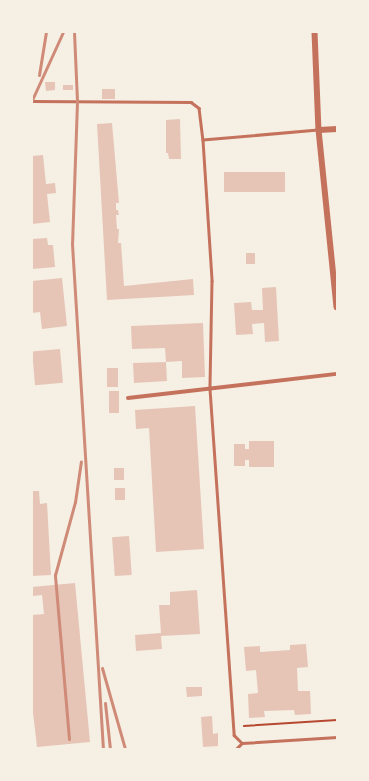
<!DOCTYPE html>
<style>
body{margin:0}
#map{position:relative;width:369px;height:781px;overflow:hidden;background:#f6efe4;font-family:Roboto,sans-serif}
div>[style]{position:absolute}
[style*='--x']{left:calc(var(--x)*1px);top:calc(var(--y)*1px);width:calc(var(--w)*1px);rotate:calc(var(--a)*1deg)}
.building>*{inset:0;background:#e6c5b7;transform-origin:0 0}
.path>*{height:1.5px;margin:-0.75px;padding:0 0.75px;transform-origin:0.75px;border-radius:0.75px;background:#b5482f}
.service>*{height:2.5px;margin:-1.25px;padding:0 1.25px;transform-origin:1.25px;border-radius:1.25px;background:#c5725c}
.minor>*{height:4px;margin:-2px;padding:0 2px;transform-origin:2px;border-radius:2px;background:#c5725c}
.tertiary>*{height:5.5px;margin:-2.75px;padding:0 2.75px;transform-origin:2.75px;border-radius:2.75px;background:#c5725c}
.rail>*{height:3px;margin:-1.5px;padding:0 1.5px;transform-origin:1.5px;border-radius:1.5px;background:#cf8b77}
span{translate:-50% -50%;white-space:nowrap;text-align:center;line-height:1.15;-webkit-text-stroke:4px #f6efe4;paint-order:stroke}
.frame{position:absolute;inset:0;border:33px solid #f6efe4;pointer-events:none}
</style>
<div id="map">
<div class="building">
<div style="clip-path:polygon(45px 82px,55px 82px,55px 90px,46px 91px)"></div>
<div style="left:63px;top:85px;width:10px;height:5px"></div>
<div style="left:115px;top:89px;width:10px;height:13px;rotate:90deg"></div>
<div style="clip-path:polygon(180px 119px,181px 159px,169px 159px,168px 153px,166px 153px,166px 120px)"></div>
<div style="clip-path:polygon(112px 123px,119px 203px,116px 203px,116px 210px,118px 210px,119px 215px,116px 215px,117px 229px,119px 229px,118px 243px,121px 243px,124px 286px,193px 279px,194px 295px,107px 300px,97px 124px)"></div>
<div style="clip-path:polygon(43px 155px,46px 184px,55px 183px,56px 193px,47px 194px,50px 222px,32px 224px,32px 156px)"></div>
<div style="left:285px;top:172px;width:20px;height:61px;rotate:90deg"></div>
<div style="clip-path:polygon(47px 238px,48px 245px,53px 245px,55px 267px,32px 269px,32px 239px)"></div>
<div style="left:246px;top:253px;width:9px;height:11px"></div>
<div style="clip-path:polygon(62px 278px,67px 326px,42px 329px,40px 312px,32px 313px,32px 281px)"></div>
<div style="clip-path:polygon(276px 287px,279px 341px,265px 342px,264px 323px,252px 324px,253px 334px,236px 335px,234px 303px,251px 302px,252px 310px,263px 310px,262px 288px)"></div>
<div style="clip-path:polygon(203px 323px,205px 377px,182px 378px,182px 361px,166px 362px,167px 381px,134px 383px,133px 363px,166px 362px,165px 348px,132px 349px,131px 326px)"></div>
<div style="left:60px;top:349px;width:34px;height:28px;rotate:85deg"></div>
<div style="left:118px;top:368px;width:19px;height:11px;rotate:90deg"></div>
<div style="left:109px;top:391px;width:10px;height:22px"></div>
<div style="clip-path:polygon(195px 406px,204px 549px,156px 552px,149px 428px,136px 429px,135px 410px)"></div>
<div style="clip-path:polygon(249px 441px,274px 441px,274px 467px,249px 467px,249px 460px,245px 460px,245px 466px,234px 466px,234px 444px,245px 444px,245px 449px,249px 449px)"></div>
<div style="left:124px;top:468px;width:12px;height:10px;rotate:90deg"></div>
<div style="left:125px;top:488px;width:12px;height:10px;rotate:90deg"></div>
<div style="clip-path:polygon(32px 491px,39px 491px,40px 504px,47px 503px,51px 575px,32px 576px)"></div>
<div style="left:129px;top:536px;width:39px;height:17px;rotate:86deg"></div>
<div style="clip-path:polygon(75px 583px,90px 742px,37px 747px,32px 704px,32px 615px,44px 614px,42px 595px,33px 596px,32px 587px)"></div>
<div style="clip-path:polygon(197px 590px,200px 634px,161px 636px,162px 649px,136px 651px,135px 635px,161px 633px,159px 605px,170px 605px,170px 592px)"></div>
<div style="clip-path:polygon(306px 644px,308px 667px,297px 668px,298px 691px,310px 691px,311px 714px,295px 715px,294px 710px,264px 711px,265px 717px,249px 718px,248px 694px,258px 693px,256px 670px,246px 671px,244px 647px,260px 646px,260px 652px,290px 650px,290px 645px)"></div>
<div style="clip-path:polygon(186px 687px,202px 687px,202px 696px,187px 697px)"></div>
<div style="clip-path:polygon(212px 716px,213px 734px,218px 733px,218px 746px,203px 747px,201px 717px)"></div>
</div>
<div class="path">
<div style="--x:244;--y:726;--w:93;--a:-3.7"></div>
</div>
<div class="service">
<div style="--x:32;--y:101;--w:159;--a:0.4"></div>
<div style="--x:191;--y:102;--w:10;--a:37"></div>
<div style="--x:199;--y:108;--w:32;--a:83"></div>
<div style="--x:318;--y:130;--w:115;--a:175"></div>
<div style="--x:203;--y:140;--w:141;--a:86.3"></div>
<div style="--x:212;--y:281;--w:108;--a:91.1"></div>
<div style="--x:210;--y:389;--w:347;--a:86"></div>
<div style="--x:234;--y:735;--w:11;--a:45"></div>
<div style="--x:242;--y:743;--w:95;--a:-3.6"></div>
<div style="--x:236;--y:749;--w:8;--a:-45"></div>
</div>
<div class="minor">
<div style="--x:128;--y:398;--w:210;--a:-6.6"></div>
</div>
<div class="tertiary">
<div style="--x:315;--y:32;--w:98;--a:87.7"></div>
<div style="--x:319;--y:130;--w:178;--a:84.2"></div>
<div style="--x:319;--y:130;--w:18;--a:-3"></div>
</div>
<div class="rail">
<div style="--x:74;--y:32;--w:70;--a:87.5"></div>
<div style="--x:77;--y:102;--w:142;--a:92"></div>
<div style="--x:72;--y:244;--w:506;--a:86.49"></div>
<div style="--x:39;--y:75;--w:44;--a:-80.8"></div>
<div style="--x:32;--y:100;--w:75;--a:-65.5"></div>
<div style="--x:102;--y:668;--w:84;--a:74.1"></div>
<div style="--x:105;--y:703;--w:46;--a:83.8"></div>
<div style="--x:69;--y:739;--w:165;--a:-94.9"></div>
<div style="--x:55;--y:575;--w:76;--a:-74.7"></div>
<div style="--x:75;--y:502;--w:41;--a:-81.7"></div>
</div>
<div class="frame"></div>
</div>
